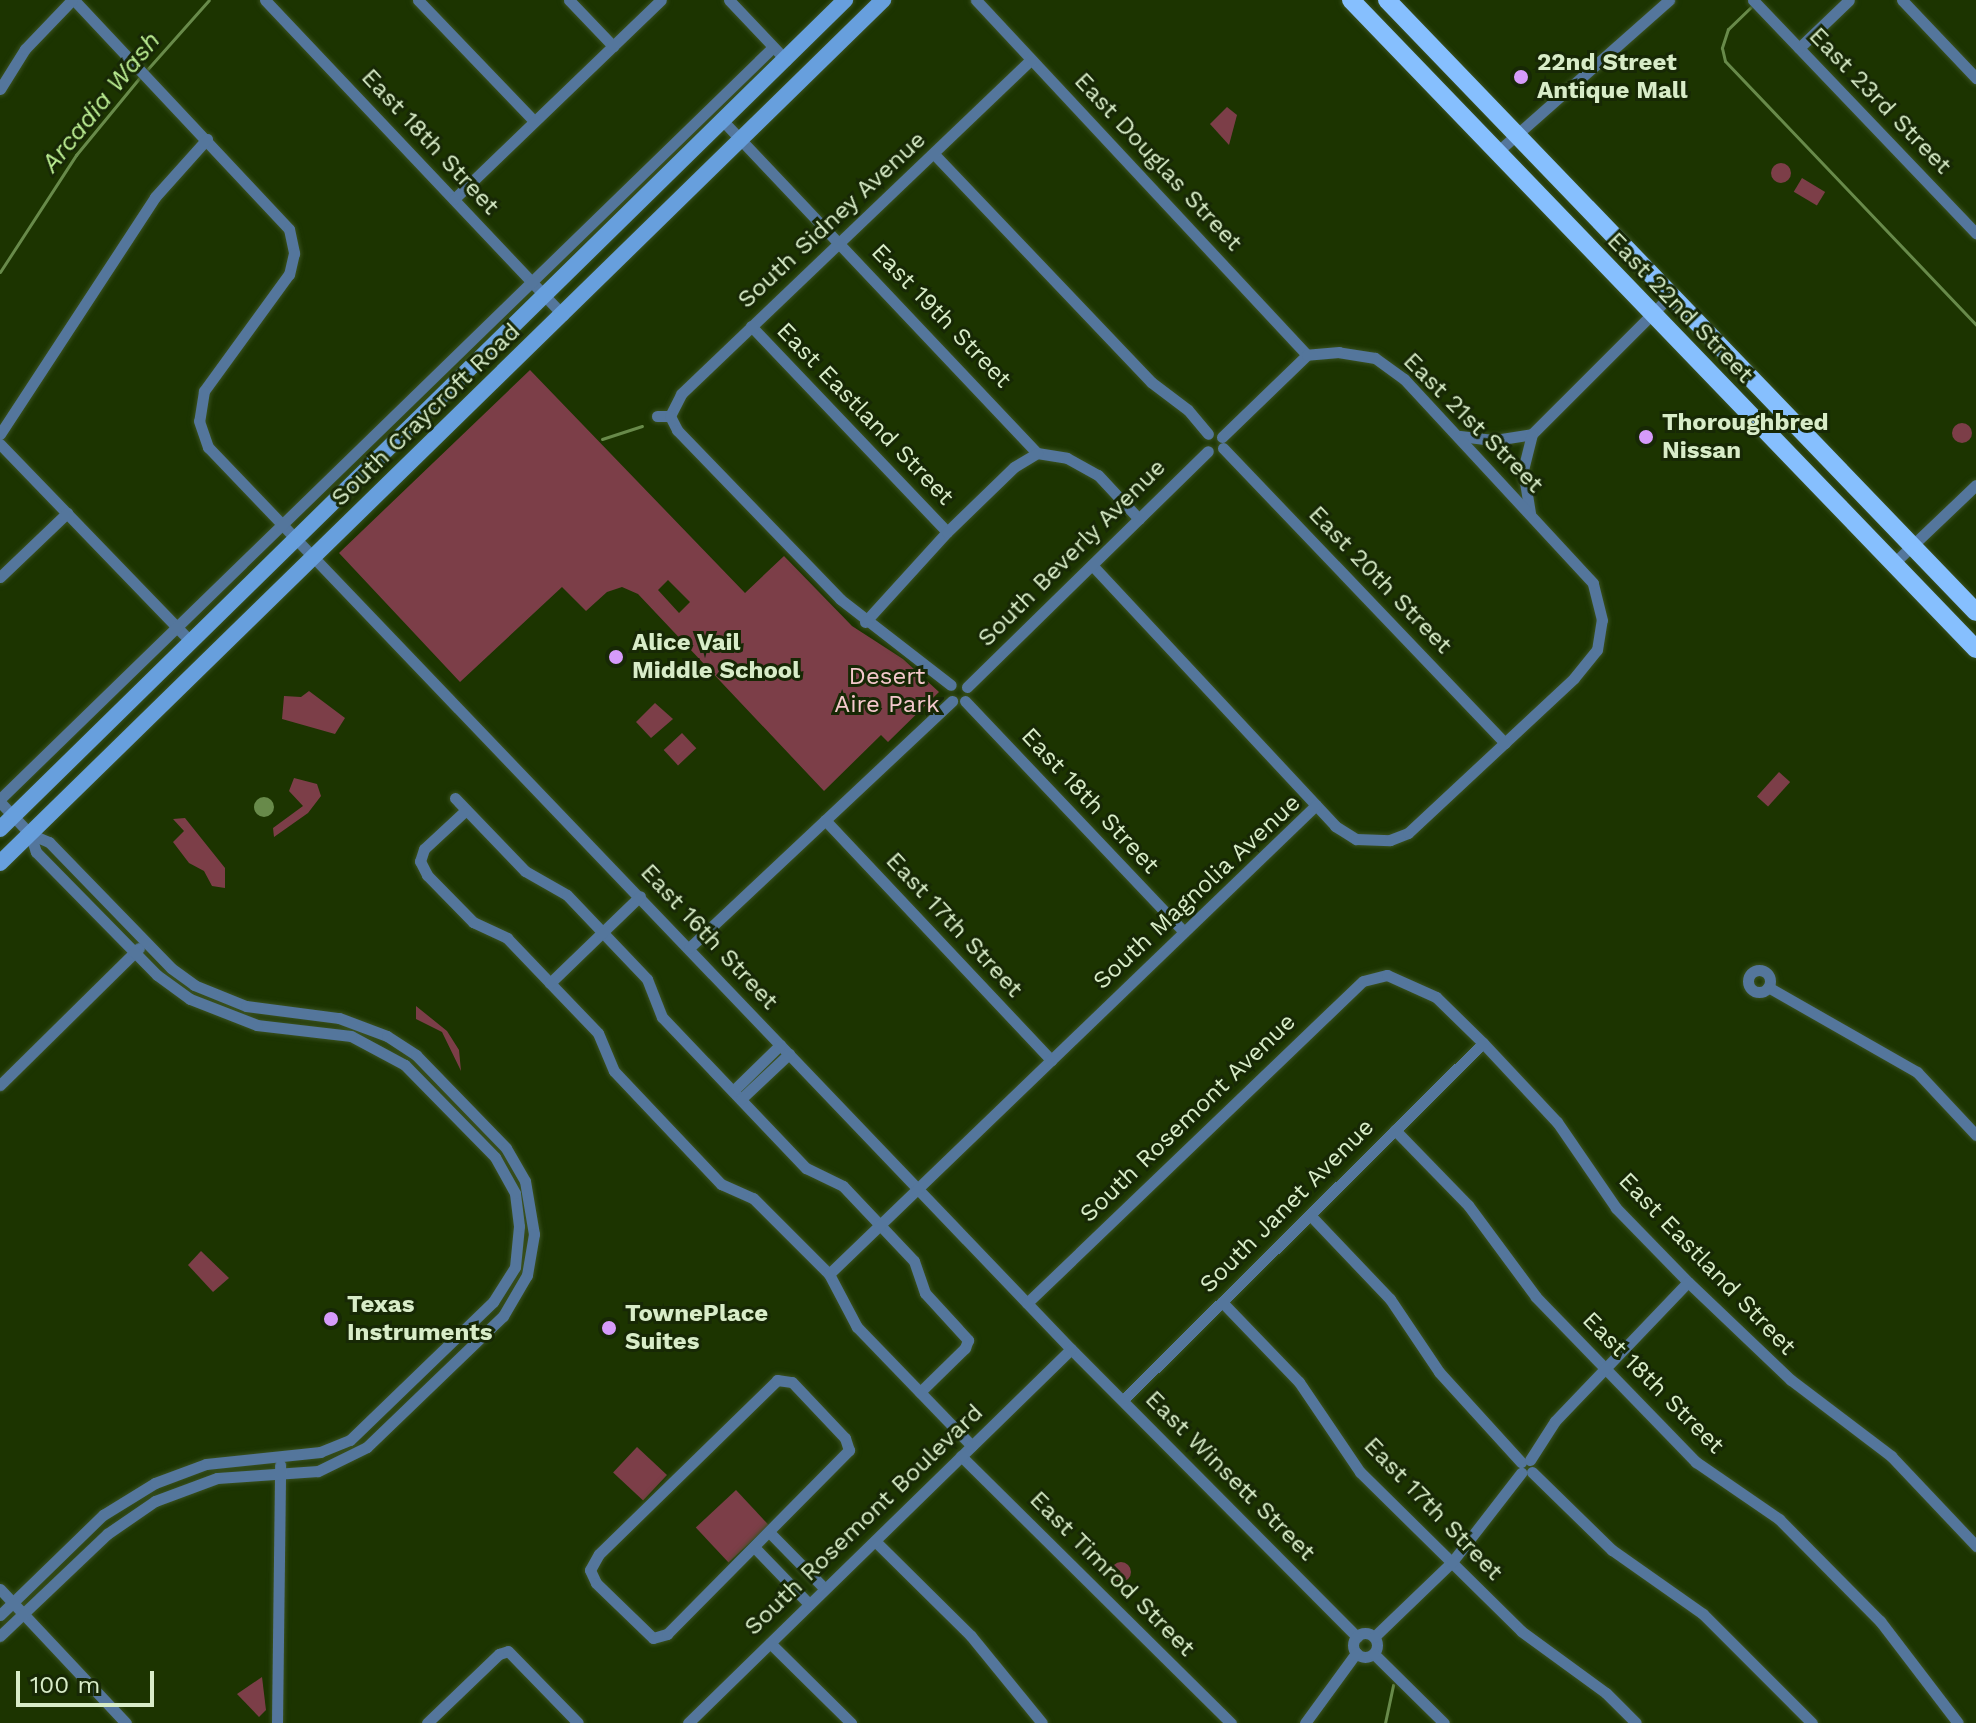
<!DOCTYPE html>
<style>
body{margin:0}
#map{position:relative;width:1976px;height:1723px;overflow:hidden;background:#1c3400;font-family:"Work Sans",sans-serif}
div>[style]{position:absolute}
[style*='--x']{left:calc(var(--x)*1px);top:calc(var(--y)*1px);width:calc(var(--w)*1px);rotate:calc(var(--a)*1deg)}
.green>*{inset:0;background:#7c3e48;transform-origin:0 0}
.round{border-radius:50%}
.water>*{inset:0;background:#688a4a}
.stream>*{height:3px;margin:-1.5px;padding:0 1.5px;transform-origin:1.5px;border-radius:1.5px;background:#688a4a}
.roads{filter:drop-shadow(0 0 2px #3a5120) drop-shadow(0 0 2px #3a5120)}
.minor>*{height:11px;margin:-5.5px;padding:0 5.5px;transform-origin:5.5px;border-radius:5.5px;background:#54769c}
.minor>.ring{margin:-5.5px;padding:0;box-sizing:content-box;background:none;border:11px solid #54769c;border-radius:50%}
.secondary>*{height:16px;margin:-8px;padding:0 8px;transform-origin:8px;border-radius:8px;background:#679fdd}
.primary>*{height:18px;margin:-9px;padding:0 9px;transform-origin:9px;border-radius:9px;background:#86bffe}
.dots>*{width:22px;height:22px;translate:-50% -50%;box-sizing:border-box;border:4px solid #172805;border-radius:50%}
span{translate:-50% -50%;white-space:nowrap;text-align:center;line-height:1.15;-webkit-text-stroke:6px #172805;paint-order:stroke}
.poi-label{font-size:24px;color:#d8ecc8;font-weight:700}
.left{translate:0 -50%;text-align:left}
.street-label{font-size:24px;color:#d8ecc8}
.park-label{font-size:24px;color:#f5c8cc}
.water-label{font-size:26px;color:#bbed92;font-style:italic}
.scale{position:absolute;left:16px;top:1671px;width:138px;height:36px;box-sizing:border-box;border:4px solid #d8ecc8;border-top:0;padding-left:10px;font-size:24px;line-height:28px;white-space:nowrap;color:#d8ecc8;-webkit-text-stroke:6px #172805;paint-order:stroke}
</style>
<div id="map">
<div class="green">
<div style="clip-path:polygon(1227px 107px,1237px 115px,1229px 145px,1210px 124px)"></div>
<div class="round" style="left:1771px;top:163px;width:20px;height:20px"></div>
<div style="left:1802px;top:178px;width:27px;height:16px;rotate:31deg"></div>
<div style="clip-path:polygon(evenodd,530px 370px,745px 593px,784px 556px,852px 626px,903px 659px,939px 692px,888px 742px,881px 735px,824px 791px,638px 594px,622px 587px,607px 592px,586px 611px,562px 587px,460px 682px,339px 553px,530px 370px,668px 580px,690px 602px,679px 613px,658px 590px,668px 580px)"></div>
<div class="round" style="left:1952px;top:423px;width:20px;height:20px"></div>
<div style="clip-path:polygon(309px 691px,345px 718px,335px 734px,282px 719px,284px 696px,301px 697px)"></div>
<div style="clip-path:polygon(655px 703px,673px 719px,651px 738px,636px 722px)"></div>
<div style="left:682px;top:733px;width:21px;height:25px;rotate:47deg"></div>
<div style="left:1779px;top:772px;width:15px;height:33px;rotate:42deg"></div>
<div style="clip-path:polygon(294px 778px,317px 784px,321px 796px,308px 813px,274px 837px,273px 828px,303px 806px,289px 791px)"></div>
<div style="clip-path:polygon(185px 818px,225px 868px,225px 888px,212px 886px,204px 871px,189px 863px,173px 842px,184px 831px,173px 819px)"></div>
<div style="clip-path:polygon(416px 1006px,447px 1031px,459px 1050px,461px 1071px,442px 1032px,416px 1019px)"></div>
<div style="clip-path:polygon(201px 1251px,229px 1278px,213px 1292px,188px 1265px)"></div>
<div style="left:637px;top:1447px;width:41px;height:35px;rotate:43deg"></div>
<div style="left:736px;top:1490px;width:48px;height:55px;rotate:47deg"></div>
<div class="round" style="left:1111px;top:1562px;width:20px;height:20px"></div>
<div style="clip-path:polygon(262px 1677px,266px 1710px,259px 1717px,237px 1694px)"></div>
</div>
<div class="water">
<div class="round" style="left:254px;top:797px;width:20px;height:20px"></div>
</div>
<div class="stream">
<div style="--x:1753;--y:5;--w:35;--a:136"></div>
<div style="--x:1728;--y:29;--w:20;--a:108"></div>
<div style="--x:1722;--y:48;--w:13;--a:77"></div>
<div style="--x:1725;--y:61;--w:364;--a:46.4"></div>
<div style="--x:145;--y:72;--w:96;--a:-48.4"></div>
<div style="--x:0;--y:272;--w:140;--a:-57"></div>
<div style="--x:76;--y:155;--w:101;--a:-50.6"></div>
<div style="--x:602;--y:439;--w:42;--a:-18"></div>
<div style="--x:1385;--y:1723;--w:39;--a:-78"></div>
</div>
<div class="roads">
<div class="minor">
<div style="--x:74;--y:0;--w:314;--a:46.8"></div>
<div style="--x:289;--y:229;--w:25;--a:78"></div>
<div style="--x:294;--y:253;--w:22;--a:103"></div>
<div style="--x:289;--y:274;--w:145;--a:126"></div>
<div style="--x:204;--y:391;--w:30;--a:99"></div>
<div style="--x:199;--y:421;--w:28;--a:71"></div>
<div style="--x:208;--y:447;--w:1248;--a:46.27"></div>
<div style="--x:1071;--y:1349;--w:406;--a:45.2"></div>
<div style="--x:265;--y:0;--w:434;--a:46.6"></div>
<div style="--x:418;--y:0;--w:168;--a:46.2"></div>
<div style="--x:569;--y:0;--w:64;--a:46.3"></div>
<div style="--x:729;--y:0;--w:83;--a:46.5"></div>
<div style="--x:976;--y:0;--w:485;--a:47"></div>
<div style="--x:1753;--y:0;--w:323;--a:46.3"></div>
<div style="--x:1902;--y:0;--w:108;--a:46.5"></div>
<div style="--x:1799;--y:48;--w:69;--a:-43.8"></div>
<div style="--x:0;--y:89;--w:47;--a:-58"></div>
<div style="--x:25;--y:49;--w:68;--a:-46.2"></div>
<div style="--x:723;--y:121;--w:457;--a:46.6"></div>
<div style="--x:1037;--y:453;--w:30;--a:9"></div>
<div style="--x:1067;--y:458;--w:35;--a:29"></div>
<div style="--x:1098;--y:475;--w:60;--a:47"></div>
<div style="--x:1496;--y:153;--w:231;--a:-41.5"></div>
<div style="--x:934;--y:154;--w:315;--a:46.4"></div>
<div style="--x:1151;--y:382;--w:46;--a:37.1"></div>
<div style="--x:1188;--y:410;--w:31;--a:50"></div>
<div style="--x:454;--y:199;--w:287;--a:-43.9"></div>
<div style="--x:751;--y:326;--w:284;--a:46.4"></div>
<div style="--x:657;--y:416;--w:13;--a:0"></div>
<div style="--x:670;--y:416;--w:25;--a:-63"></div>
<div style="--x:681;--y:394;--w:484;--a:-43.7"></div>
<div style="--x:670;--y:416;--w:16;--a:63"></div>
<div style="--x:677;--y:430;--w:235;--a:46"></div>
<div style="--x:840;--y:599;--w:140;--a:37.8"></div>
<div style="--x:0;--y:434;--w:283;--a:-56.8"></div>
<div style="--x:155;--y:197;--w:78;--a:-48.1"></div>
<div style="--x:1460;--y:436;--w:35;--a:7"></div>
<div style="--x:1495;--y:440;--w:37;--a:-9"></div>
<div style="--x:1532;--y:434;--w:198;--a:-45"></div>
<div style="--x:1222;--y:437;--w:118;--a:-44"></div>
<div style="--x:0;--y:444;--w:275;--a:46"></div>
<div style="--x:1223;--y:448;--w:408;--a:46.3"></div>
<div style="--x:1530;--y:513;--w:44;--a:-99.2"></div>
<div style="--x:1523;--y:470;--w:37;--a:-76"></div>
<div style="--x:1894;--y:563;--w:113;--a:-43.6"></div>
<div style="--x:1092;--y:565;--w:357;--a:47"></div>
<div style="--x:1335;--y:826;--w:25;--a:32"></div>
<div style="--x:1356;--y:839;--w:34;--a:2"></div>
<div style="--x:1390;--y:840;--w:19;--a:-21"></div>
<div style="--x:1408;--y:833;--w:227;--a:-43"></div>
<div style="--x:1574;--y:678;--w:36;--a:-51"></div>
<div style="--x:1597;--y:650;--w:30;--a:-81"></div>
<div style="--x:1602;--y:620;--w:38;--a:-104"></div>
<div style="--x:1593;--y:583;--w:278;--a:-132.8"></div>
<div style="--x:1404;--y:379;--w:36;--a:-144"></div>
<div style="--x:1375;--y:358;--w:36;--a:-171"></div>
<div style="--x:1339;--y:352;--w:32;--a:175"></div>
<div style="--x:0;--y:577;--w:93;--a:-43.7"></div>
<div style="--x:865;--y:622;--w:122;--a:-47.7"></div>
<div style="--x:947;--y:532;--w:93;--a:-44.1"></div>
<div style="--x:1014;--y:467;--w:27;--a:-31"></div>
<div style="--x:967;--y:687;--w:337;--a:-44.4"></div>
<div style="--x:965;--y:701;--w:318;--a:46.5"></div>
<div style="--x:455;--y:798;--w:101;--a:46.2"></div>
<div style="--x:525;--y:871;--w:48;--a:29.7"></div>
<div style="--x:567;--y:895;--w:116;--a:46.4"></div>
<div style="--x:647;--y:979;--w:41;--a:68.5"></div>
<div style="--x:662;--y:1017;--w:209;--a:46.4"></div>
<div style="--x:806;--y:1168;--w:41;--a:25.9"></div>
<div style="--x:843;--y:1186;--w:103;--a:46.6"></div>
<div style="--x:914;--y:1261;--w:34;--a:71"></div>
<div style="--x:925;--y:1293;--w:64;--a:47.5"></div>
<div style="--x:968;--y:1340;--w:9;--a:111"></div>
<div style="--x:965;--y:1348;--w:63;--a:135.6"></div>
<div style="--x:0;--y:799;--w:1078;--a:-44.21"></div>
<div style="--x:0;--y:802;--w:44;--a:46.8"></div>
<div style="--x:466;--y:810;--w:57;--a:137.1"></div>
<div style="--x:424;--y:849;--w:13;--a:108"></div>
<div style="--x:420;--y:861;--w:16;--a:63"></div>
<div style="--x:427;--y:875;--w:66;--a:45.6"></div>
<div style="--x:473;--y:922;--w:38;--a:25"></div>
<div style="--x:507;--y:938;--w:62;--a:46.3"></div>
<div style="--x:550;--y:983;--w:69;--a:46.2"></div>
<div style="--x:598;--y:1033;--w:41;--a:67.2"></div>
<div style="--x:614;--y:1071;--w:156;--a:46.6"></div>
<div style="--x:721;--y:1184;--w:35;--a:24"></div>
<div style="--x:753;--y:1198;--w:107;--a:45"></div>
<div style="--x:829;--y:1274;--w:60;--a:62.2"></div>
<div style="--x:857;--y:1327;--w:165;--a:46"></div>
<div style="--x:825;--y:820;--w:330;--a:46.7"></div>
<div style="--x:689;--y:948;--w:361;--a:-43.2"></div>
<div class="ring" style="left:1748px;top:970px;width:11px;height:11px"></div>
<div style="--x:550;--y:983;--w:125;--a:-44"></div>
<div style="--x:1768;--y:987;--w:172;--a:29.7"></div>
<div style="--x:1917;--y:1072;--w:86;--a:46.9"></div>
<div style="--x:0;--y:1085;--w:195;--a:-44.6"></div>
<div style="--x:733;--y:1091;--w:66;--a:-44.4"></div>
<div style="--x:741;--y:1099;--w:66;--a:-43.2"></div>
<div style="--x:1395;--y:1130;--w:105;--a:45.8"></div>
<div style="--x:1468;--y:1205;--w:114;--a:53.5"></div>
<div style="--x:1536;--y:1297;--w:230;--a:45.9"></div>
<div style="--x:1696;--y:1462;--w:101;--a:34.5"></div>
<div style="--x:1779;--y:1519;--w:144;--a:45.3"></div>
<div style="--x:1880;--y:1621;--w:128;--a:52.6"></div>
<div style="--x:1310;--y:1215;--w:116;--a:46.4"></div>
<div style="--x:1390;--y:1299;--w:88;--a:56.1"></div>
<div style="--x:1439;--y:1372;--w:122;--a:47.7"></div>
<div style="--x:829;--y:1274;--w:676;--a:-43.92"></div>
<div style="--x:1222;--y:1302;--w:111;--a:46.1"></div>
<div style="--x:1299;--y:1382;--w:109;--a:55.9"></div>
<div style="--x:1360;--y:1472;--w:226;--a:44.6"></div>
<div style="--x:1521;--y:1631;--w:105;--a:36.1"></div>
<div style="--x:1606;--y:1693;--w:42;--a:45"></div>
<div style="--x:1027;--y:1303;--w:465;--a:-43.8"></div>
<div style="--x:1363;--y:981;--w:25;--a:-14"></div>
<div style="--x:1387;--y:975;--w:54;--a:24.2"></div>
<div style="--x:1436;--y:997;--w:66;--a:44.4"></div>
<div style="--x:1483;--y:1043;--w:108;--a:46.9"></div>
<div style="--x:1557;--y:1122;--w:104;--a:55.5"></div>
<div style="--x:1616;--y:1208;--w:103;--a:45.8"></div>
<div style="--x:1688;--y:1282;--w:142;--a:43.6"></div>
<div style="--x:1791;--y:1380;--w:126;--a:37.2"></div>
<div style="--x:1891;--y:1456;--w:124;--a:46.6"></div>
<div style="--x:1123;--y:1400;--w:507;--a:-44.76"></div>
<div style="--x:961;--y:1456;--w:380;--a:44.7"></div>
<div style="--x:1530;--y:1460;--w:46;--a:-57.3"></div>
<div style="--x:1555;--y:1421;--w:192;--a:-46.3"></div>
<div style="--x:1532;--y:1472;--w:112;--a:44.3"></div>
<div style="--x:1612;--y:1550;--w:111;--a:35.1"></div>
<div style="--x:1703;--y:1614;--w:154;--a:45"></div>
<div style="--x:770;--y:1533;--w:78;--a:45.5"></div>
<div style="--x:875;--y:1541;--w:135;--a:44.7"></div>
<div style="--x:971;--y:1636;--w:112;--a:50.8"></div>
<div style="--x:755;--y:1548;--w:78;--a:46"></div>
<div style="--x:590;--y:1570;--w:18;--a:-61"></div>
<div style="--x:599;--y:1554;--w:249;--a:-44.3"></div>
<div style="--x:777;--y:1380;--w:15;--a:8"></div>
<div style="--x:792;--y:1382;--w:77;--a:46.6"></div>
<div style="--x:845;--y:1438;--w:13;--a:72"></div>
<div style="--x:590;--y:1570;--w:14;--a:65"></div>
<div style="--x:596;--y:1583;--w:79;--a:44"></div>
<div style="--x:0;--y:1589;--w:184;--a:46.8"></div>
<div style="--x:0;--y:1615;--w:144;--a:-44.2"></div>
<div style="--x:103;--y:1515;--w:61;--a:-31.6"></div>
<div style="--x:155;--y:1483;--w:54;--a:-20.4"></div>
<div style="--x:206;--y:1464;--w:115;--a:-6"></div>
<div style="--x:320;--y:1452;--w:32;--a:-22"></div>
<div style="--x:350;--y:1440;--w:199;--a:-44"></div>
<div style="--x:493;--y:1302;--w:41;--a:-57.8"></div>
<div style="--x:515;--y:1267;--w:41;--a:-84.4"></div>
<div style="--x:519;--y:1226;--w:33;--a:-97"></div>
<div style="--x:515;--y:1193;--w:41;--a:-119.1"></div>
<div style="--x:495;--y:1157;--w:129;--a:-134.4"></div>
<div style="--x:405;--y:1065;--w:61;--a:-151.8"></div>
<div style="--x:351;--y:1036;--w:95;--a:-173.3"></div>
<div style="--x:257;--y:1025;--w:72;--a:-158.8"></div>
<div style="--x:190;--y:999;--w:41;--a:-144"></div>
<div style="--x:157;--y:975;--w:173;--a:-134.5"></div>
<div style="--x:36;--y:852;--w:19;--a:-108"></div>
<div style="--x:30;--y:834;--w:21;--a:23"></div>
<div style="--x:49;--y:842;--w:175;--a:45.9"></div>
<div style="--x:171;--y:968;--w:29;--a:36"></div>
<div style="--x:194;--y:985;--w:56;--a:22"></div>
<div style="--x:246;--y:1006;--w:94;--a:7.4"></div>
<div style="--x:339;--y:1018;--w:51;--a:20.6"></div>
<div style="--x:387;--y:1036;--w:35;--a:33"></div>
<div style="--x:416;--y:1055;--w:129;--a:45.9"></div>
<div style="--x:506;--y:1148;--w:38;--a:60"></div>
<div style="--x:525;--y:1181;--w:54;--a:80.4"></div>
<div style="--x:534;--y:1234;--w:42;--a:99.7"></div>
<div style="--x:527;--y:1275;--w:48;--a:120.3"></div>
<div style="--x:503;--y:1316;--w:189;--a:136.1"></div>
<div style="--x:367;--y:1447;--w:55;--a:153.9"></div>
<div style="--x:318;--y:1471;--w:101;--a:176"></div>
<div style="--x:217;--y:1478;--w:66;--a:159.6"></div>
<div style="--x:155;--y:1501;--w:58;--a:145.5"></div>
<div style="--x:107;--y:1534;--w:148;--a:136.4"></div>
<div class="ring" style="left:1353px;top:1633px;width:13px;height:13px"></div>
<div style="--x:1374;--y:1637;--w:108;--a:-43.9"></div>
<div style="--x:1452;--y:1562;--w:113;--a:-52.2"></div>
<div style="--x:653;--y:1638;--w:15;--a:-16"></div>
<div style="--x:667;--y:1634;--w:259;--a:-45.3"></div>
<div style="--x:770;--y:1643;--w:114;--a:44.6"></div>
<div style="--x:1374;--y:1654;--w:98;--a:44.6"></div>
<div style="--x:277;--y:1723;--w:258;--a:-89.3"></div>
<div style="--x:427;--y:1723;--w:100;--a:-43.8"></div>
<div style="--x:499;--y:1654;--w:9;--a:-18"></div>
<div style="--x:508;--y:1651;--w:100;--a:45.8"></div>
<div style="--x:688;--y:1723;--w:535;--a:-44.32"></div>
<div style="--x:1305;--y:1723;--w:87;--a:-53.9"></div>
</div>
<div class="secondary">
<div style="--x:0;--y:829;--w:1184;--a:-44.45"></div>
<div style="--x:0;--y:863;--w:1235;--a:-44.34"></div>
</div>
<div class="primary">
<div style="--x:1351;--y:0;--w:901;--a:46.08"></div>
<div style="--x:1387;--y:0;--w:849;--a:46.1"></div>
</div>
</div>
<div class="dots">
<div style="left:1521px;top:77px;background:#d69bfa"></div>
<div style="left:1646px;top:437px;background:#d69bfa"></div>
<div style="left:616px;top:657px;background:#d69bfa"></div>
<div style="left:331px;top:1319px;background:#d69bfa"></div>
<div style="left:609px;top:1328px;background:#d69bfa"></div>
</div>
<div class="poi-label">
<span class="left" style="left:1537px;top:77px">22nd Street<br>Antique Mall</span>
<span class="left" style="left:1662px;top:437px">Thoroughbred<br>Nissan</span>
<span class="left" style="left:632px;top:657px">Alice Vail<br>Middle School</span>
<span class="left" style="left:347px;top:1319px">Texas<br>Instruments</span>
<span class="left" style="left:625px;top:1328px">TownePlace<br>Suites</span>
</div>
<div class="street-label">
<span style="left:1880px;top:101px;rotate:46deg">East 23rd Street</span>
<span style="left:430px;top:142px;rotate:47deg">East 18th Street</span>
<span style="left:1158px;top:162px;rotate:47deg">East Douglas Street</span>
<span style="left:832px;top:220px;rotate:-43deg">South Sidney Avenue</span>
<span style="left:1680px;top:308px;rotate:46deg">East 22nd Street</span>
<span style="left:941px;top:316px;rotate:46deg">East 19th Street</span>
<span style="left:865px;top:414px;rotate:46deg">East Eastland Street</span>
<span style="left:426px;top:415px;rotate:-44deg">South Craycroft Road</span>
<span style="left:1473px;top:423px;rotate:45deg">East 21st Street</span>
<span style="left:1072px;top:553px;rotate:-45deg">South Beverly Avenue</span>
<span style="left:1380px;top:580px;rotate:46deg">East 20th Street</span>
<span style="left:1090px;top:801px;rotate:47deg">East 18th Street</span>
<span style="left:1197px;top:892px;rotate:-43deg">South Magnolia Avenue</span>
<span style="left:954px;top:925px;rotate:47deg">East 17th Street</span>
<span style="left:709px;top:937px;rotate:47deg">East 16th Street</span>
<span style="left:1188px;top:1118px;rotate:-44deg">South Rosemont Avenue</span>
<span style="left:1287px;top:1206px;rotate:-45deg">South Janet Avenue</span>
<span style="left:1707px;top:1264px;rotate:46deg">East Eastland Street</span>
<span style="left:1653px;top:1383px;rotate:45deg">East 18th Street</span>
<span style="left:1230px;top:1476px;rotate:45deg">East Winsett Street</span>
<span style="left:1433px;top:1509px;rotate:46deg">East 17th Street</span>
<span style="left:864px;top:1520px;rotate:-44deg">South Rosemont Boulevard</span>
<span style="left:1112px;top:1574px;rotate:45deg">East Timrod Street</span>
</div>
<div class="park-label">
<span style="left:887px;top:691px">Desert<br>Aire Park</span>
</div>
<div class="water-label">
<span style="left:101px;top:102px;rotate:-51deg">Arcadia Wash</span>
</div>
<div class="scale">100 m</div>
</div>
